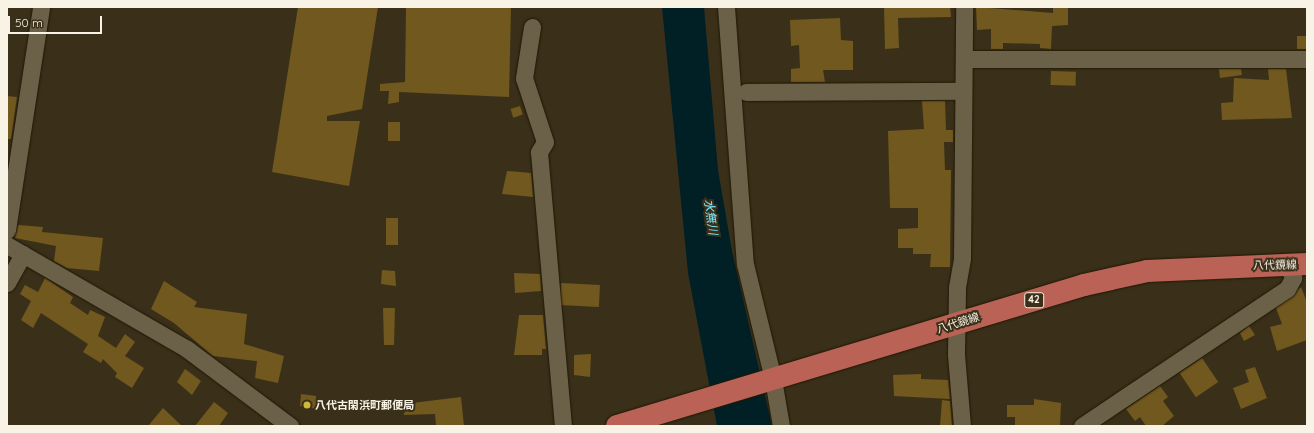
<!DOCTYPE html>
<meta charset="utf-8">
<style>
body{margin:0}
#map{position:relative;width:1314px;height:433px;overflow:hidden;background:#3a301a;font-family:Quicksand,"Noto Sans JP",sans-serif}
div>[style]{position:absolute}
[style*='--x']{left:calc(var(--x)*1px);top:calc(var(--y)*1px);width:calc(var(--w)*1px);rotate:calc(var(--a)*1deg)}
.water>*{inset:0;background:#002026}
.building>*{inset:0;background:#70581e;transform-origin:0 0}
.roads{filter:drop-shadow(0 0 1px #211803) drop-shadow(0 0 1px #211803)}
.minor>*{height:17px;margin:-8.5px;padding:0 8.5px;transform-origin:8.5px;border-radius:8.5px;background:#6b6048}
.major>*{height:22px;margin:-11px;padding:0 11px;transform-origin:11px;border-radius:11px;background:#ba6255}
.dots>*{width:11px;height:11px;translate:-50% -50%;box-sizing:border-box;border:2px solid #3a301a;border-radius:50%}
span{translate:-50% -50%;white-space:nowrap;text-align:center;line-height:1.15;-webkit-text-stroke:4px #3a301a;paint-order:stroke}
.shield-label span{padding:1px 3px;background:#3a301a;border:1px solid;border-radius:3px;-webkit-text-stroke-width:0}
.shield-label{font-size:10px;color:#f9f3e5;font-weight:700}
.street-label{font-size:11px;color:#f9f3e5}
.poi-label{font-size:11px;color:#f9f3e5;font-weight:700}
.left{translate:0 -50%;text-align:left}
.water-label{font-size:12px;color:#79e8fd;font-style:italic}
.frame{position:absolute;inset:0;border:8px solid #f9f3e5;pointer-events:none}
.scale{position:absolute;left:8px;top:16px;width:94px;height:18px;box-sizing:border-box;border:2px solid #f9f3e5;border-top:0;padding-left:5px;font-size:12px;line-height:14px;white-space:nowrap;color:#f9f3e5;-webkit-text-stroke:3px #3a301a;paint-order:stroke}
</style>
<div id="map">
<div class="water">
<div style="clip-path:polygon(662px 7px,704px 7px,718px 170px,732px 251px,772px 426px,717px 426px,688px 273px)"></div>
</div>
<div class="building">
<div style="clip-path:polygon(298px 7px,378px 7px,362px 109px,327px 116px,327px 121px,360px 121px,349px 186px,272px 172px)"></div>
<div style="clip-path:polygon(406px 7px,511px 7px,509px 97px,399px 92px,399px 102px,388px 104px,389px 91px,380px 91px,380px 84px,405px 82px)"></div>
<div style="clip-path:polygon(884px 7px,950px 7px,951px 17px,898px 18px,899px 48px,885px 49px)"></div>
<div style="clip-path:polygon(976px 7px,1053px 13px,1053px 7px,1068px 7px,1068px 25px,1052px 26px,1051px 49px,1040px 48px,1040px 44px,1003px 43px,1003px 49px,991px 49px,991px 29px,977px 30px)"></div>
<div style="clip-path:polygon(840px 18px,841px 40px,853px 41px,853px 70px,823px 70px,825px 82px,791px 82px,791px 69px,800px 68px,799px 45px,791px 46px,790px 20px)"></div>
<div style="left:1297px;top:36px;width:10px;height:13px"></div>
<div style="clip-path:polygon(1219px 69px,1241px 69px,1242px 75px,1220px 78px)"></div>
<div style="clip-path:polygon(1268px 69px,1286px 69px,1292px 118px,1222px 120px,1221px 103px,1233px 102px,1234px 78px,1269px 80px)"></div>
<div style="left:1051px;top:71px;width:25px;height:14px;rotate:2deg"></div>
<div style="clip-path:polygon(7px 96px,17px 97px,11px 139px,7px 139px)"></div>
<div style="clip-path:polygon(922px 101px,945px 101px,946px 130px,953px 130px,953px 142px,944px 142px,945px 170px,951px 170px,950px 267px,930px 267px,931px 254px,913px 254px,913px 248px,898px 248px,898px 229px,918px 228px,918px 208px,890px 208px,888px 131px,924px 129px)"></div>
<div style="left:520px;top:106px;width:9px;height:10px;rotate:72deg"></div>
<div style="left:388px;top:122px;width:12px;height:19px"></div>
<div style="clip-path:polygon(507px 171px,531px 173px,533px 197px,502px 194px)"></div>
<div style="left:386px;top:218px;width:12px;height:27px"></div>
<div style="clip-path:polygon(18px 225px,43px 227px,42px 232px,103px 238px,99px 271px,67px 268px,54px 261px,56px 246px,15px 238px)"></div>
<div style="clip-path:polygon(382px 270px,395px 271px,396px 286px,381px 284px)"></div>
<div style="clip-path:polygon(514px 273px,540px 274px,541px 291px,515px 293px)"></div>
<div style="clip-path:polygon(45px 278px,73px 297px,70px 303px,88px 315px,90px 310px,105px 317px,98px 336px,116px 348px,125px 334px,135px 342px,125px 356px,144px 368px,132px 388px,115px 377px,117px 373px,103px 359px,101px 363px,83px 352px,88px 344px,41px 313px,33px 328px,21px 320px,31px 301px,20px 294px,25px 285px,38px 292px)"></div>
<div style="clip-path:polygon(164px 281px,197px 302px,194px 307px,247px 314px,244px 344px,284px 356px,278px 383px,255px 378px,257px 361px,213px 356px,174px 323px,151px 309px)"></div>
<div style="left:600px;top:285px;width:22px;height:39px;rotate:93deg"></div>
<div style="clip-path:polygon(1301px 287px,1307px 302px,1307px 340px,1277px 351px,1270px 327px,1282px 324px,1276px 308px)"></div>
<div style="clip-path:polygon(383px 308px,395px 308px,394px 345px,384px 345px)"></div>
<div style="clip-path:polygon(519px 315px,543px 315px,546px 349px,542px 349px,542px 355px,514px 355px)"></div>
<div style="clip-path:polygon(1249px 326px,1255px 335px,1244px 341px,1240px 333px)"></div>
<div style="clip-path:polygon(591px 354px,590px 377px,574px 375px,574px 355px)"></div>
<div style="left:1202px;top:358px;width:29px;height:27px;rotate:56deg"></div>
<div style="clip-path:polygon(1255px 367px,1267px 398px,1241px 409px,1233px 388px,1249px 382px,1245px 370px)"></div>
<div style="clip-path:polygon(185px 369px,201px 381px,192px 395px,177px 382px)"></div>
<div style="clip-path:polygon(921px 374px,921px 379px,948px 380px,950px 399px,894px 396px,893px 375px)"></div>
<div style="clip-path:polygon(1160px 386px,1168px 397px,1163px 401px,1174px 416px,1162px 426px,1146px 426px,1140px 417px,1135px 421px,1126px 409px)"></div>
<div style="clip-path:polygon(301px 394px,316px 396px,316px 409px,300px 406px)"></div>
<div style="clip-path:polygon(461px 397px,464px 426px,436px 426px,435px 414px,404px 415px,404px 404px)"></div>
<div style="clip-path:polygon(1034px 399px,1061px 403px,1060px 426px,1015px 426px,1015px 417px,1007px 417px,1007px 405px,1034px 405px)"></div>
<div style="clip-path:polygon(942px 400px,950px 401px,952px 426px,940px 426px)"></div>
<div style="clip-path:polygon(214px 402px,228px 413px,219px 426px,195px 426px)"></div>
<div style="clip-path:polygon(163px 408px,182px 426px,148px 426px)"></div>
</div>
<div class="roads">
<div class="minor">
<div style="--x:726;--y:7;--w:258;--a:85.8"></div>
<div style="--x:745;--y:264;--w:118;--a:76.3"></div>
<div style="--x:773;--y:379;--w:48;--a:80.3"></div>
<div style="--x:532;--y:27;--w:52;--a:98.9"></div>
<div style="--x:524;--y:78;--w:67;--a:71.8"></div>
<div style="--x:545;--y:142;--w:12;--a:121"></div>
<div style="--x:539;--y:152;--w:275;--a:85"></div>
<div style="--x:964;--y:59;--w:343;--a:0"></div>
<div style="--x:746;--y:92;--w:217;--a:-0.3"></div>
<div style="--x:7;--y:230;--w:226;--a:-81.3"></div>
<div style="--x:7;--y:245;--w:208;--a:30"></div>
<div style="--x:187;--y:349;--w:129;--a:36.8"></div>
<div style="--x:7;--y:283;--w:33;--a:-61"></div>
<div style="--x:962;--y:426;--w:72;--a:-94.8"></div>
<div style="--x:956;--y:354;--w:67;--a:-89.1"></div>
<div style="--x:957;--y:287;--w:29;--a:-80"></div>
<div style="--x:962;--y:258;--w:251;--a:-89.5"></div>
<div style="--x:1082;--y:426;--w:247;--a:-33.8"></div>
<div style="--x:1287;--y:289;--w:13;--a:-61"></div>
<div style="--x:1293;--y:278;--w:12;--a:-110"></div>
</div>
<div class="major">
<div style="--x:617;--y:426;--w:488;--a:-16.8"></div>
<div style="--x:1084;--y:285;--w:65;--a:-12.5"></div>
<div style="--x:1147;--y:271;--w:160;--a:-2.5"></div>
</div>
</div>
<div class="dots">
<div style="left:307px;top:405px;background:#ccb939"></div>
</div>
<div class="shield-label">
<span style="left:1034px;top:300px">42</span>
</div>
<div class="street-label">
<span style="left:1275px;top:265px;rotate:-1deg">八代鏡線</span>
<span style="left:958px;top:323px;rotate:-17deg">八代鏡線</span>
</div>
<div class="poi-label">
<span class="left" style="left:315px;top:405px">八代古閑浜町郵便局</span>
</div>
<div class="water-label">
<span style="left:711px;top:217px;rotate:82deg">水無川</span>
</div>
<div class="frame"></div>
<div class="scale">50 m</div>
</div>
